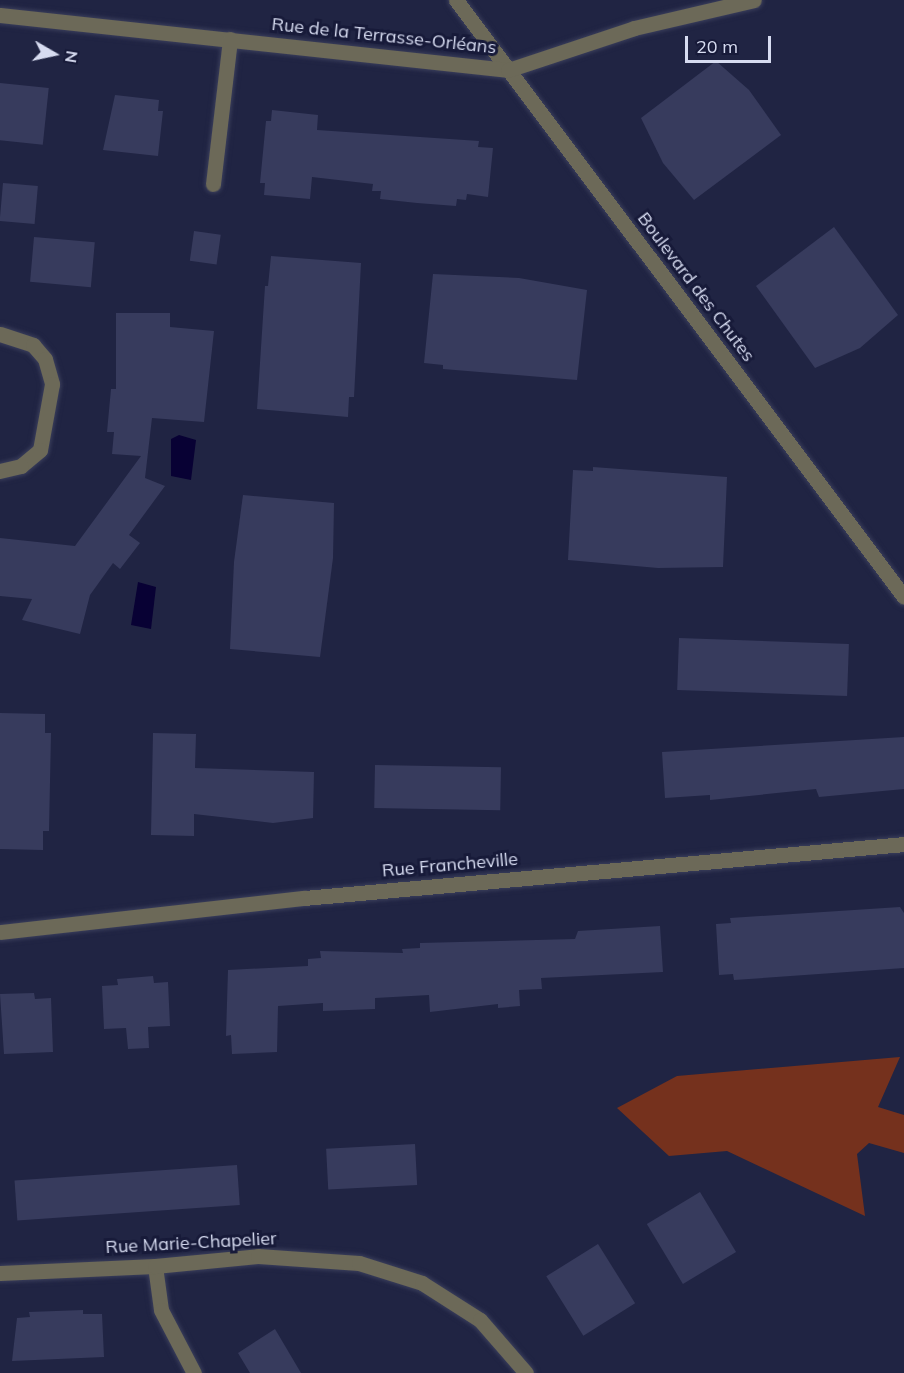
<!DOCTYPE html>
<meta charset="utf-8">
<style>
body{margin:0}
#map{position:relative;width:904px;height:1373px;overflow:hidden;background:#202443;font-family:Mulish,sans-serif}
div>[style]{position:absolute}
[style*='--x']{left:calc(var(--x)*1px);top:calc(var(--y)*1px);width:calc(var(--w)*1px);rotate:calc(var(--a)*1deg)}
.green>*{inset:0;background:#75311d}
.water>*{inset:0;background:#080134}
.building>*{inset:0;background:#373b5d;transform-origin:0 0}
.roads{filter:drop-shadow(0 0 2px #3a3e5b) drop-shadow(0 0 2px #3a3e5b)}
.minor>*{height:15px;margin:-7.5px;padding:0 7.5px;transform-origin:7.5px;border-radius:7.5px;background:#6c6958}
span{translate:-50% -50%;white-space:nowrap;text-align:center;line-height:1.15;-webkit-text-stroke:6px #171a39;paint-order:stroke}
.street-label{font-size:18px;color:#d7dcf1}
.north{position:absolute;left:24px;top:24px;width:60px;height:60px;-webkit-text-stroke:4px #171a39;paint-order:stroke;rotate:99deg;font-size:16px;font-weight:700;line-height:24px;text-align:center;color:#d7dcf1}
.north::after{content:'';display:block;margin:auto;width:21px;height:27px;background:#d7dcf1;clip-path:polygon(50% 0,100% 100%,50% 72%,0 100%)}
.scale{position:absolute;left:685px;top:36px;width:86px;height:27px;box-sizing:border-box;border:3px solid #d7dcf1;border-top:0;padding-left:8px;font-size:18px;line-height:21px;white-space:nowrap;color:#d7dcf1;-webkit-text-stroke:4px #171a39;paint-order:stroke}
</style>
<div id="map">
<div class="green">
<div style="clip-path:polygon(900px 1057px,878px 1107px,904px 1115px,904px 1153px,869px 1143px,857px 1154px,865px 1216px,727px 1151px,669px 1156px,617px 1108px,677px 1076px)"></div>
</div>
<div class="water">
<div style="clip-path:polygon(179px 435px,196px 440px,191px 480px,171px 476px,171px 439px)"></div>
<div style="clip-path:polygon(138px 582px,156px 587px,151px 629px,131px 625px)"></div>
</div>
<div class="building">
<div style="clip-path:polygon(716px 61px,749px 90px,781px 135px,694px 200px,663px 163px,641px 118px)"></div>
<div style="left:0;top:83px;width:49px;height:57px;rotate:6deg"></div>
<div style="clip-path:polygon(115px 95px,159px 100px,158px 111px,163px 111px,158px 156px,103px 150px)"></div>
<div style="clip-path:polygon(272px 110px,318px 115px,317px 130px,479px 141px,478px 147px,493px 148px,488px 197px,467px 194px,466px 200px,457px 199px,456px 206px,417px 203px,380px 199px,381px 191px,372px 191px,373px 184px,312px 177px,310px 199px,264px 195px,265px 183px,260px 183px,266px 121px,271px 121px)"></div>
<div style="left:3px;top:183px;width:35px;height:38px;rotate:5deg"></div>
<div style="clip-path:polygon(834px 227px,898px 315px,860px 348px,815px 368px,756px 286px)"></div>
<div style="left:194px;top:231px;width:27px;height:30px;rotate:8deg"></div>
<div style="left:34px;top:237px;width:61px;height:45px;rotate:5deg"></div>
<div style="clip-path:polygon(271px 256px,361px 263px,354px 397px,349px 397px,348px 417px,257px 409px,265px 286px,268px 286px)"></div>
<div style="clip-path:polygon(433px 274px,519px 278px,587px 290px,577px 380px,443px 369px,443px 365px,424px 363px)"></div>
<div style="clip-path:polygon(116px 313px,170px 313px,170px 327px,214px 331px,204px 422px,152px 418px,145px 478px,165px 486px,129px 535px,140px 543px,120px 569px,113px 563px,90px 595px,80px 634px,22px 620px,32px 599px,0 596px,0 538px,75px 546px,141px 456px,112px 454px,114px 432px,107px 432px,111px 389px,116px 389px)"></div>
<div style="clip-path:polygon(593px 467px,727px 477px,723px 567px,658px 568px,568px 560px,573px 470px,593px 471px)"></div>
<div style="clip-path:polygon(243px 495px,334px 503px,333px 558px,320px 657px,230px 649px,234px 562px)"></div>
<div style="left:679px;top:638px;width:170px;height:52px;rotate:2deg"></div>
<div style="clip-path:polygon(0 713px,45px 714px,45px 733px,51px 733px,49px 831px,43px 831px,43px 850px,0 849px)"></div>
<div style="clip-path:polygon(153px 733px,196px 734px,195px 768px,314px 772px,313px 818px,273px 823px,194px 814px,194px 836px,151px 835px)"></div>
<div style="clip-path:polygon(904px 737px,904px 789px,819px 797px,816px 789px,710px 800px,710px 795px,665px 798px,662px 752px)"></div>
<div style="left:375px;top:765px;width:126px;height:43px;rotate:1deg"></div>
<div style="clip-path:polygon(900px 907px,904px 913px,904px 968px,734px 980px,733px 974px,719px 975px,716px 924px,731px 923px,730px 918px)"></div>
<div style="clip-path:polygon(660px 926px,663px 972px,541px 978px,542px 989px,519px 990px,520px 1006px,498px 1008px,498px 1004px,430px 1012px,429px 995px,375px 998px,375px 1009px,323px 1011px,323px 1003px,278px 1006px,277px 1052px,232px 1054px,231px 1035px,226px 1036px,228px 970px,308px 966px,308px 959px,321px 958px,320px 951px,403px 953px,402px 949px,420px 948px,420px 943px,575px 939px,578px 931px)"></div>
<div style="clip-path:polygon(153px 976px,154px 983px,168px 982px,170px 1026px,148px 1027px,149px 1048px,128px 1049px,126px 1028px,104px 1029px,102px 986px,118px 985px,117px 979px)"></div>
<div style="clip-path:polygon(34px 993px,35px 999px,51px 998px,53px 1052px,4px 1054px,0 994px)"></div>
<div style="left:415px;top:1144px;width:41px;height:89px;rotate:87deg"></div>
<div style="left:237px;top:1165px;width:40px;height:223px;rotate:86deg"></div>
<div style="left:700px;top:1192px;width:70px;height:62px;rotate:59deg"></div>
<div style="left:598px;top:1244px;width:70px;height:61px;rotate:58deg"></div>
<div style="clip-path:polygon(83px 1310px,83px 1314px,102px 1314px,104px 1357px,12px 1361px,17px 1318px,30px 1317px,29px 1312px)"></div>
<div style="clip-path:polygon(275px 1329px,301px 1373px,250px 1373px,238px 1353px)"></div>
</div>
<div class="roads">
<div class="minor">
<div style="--x:456;--y:0;--w:746;--a:53.11"></div>
<div style="--x:0;--y:15;--w:511;--a:6.18"></div>
<div style="--x:508;--y:70;--w:133;--a:-18.4"></div>
<div style="--x:634;--y:28;--w:123;--a:-13.1"></div>
<div style="--x:213;--y:184;--w:146;--a:-83.3"></div>
<div style="--x:0;--y:334;--w:35;--a:18"></div>
<div style="--x:33;--y:345;--w:18;--a:49"></div>
<div style="--x:45;--y:359;--w:26;--a:74"></div>
<div style="--x:52;--y:384;--w:67;--a:100.3"></div>
<div style="--x:40;--y:450;--w:25;--a:140"></div>
<div style="--x:21;--y:466;--w:22;--a:167"></div>
<div style="--x:0;--y:932;--w:306;--a:-6.4"></div>
<div style="--x:304;--y:898;--w:602;--a:-5.14"></div>
<div style="--x:155;--y:1266;--w:44;--a:82.2"></div>
<div style="--x:161;--y:1310;--w:71;--a:62.4"></div>
<div style="--x:0;--y:1273;--w:155;--a:-2.6"></div>
<div style="--x:155;--y:1266;--w:103;--a:-5.5"></div>
<div style="--x:258;--y:1256;--w:101;--a:4"></div>
<div style="--x:359;--y:1263;--w:66;--a:17.6"></div>
<div style="--x:422;--y:1283;--w:69;--a:32.5"></div>
<div style="--x:480;--y:1320;--w:70;--a:49"></div>
</div>
</div>
<div class="street-label">
<span style="left:384px;top:36px;rotate:6deg">Rue de la Terrasse-Orléans</span>
<span style="left:696px;top:287px;rotate:53deg">Boulevard des Chutes</span>
<span style="left:450px;top:865px;rotate:-5deg">Rue Francheville</span>
<span style="left:191px;top:1243px;rotate:-3deg">Rue Marie-Chapelier</span>
</div>
<div class="north">N</div>
<div class="scale">20 m</div>
</div>
